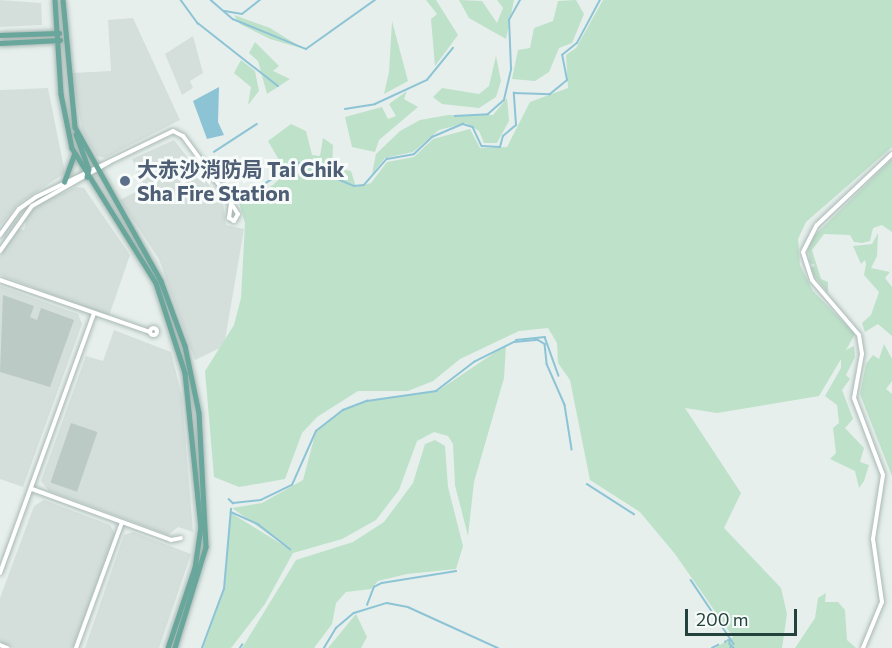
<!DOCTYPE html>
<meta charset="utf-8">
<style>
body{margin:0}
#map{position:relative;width:892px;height:648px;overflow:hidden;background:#e6efec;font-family:Commissioner,"Noto Sans TC",sans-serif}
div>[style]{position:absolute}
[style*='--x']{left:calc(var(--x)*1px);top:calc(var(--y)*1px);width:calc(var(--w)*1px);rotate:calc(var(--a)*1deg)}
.built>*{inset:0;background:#d4dfdb}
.green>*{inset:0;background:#bee1ca}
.water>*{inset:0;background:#8dc4d5}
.stream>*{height:1.5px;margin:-0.75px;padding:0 0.75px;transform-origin:0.75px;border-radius:0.75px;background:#8dc4d5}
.building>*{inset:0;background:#bbcac5;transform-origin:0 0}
.roads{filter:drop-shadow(0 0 2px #a8b8b4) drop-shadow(0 0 2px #a8b8b4)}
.minor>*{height:4px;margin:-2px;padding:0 2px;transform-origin:2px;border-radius:2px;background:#fff}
.minor>.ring{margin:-2px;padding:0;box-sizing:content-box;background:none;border:4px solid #fff;border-radius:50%}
.major>*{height:4.5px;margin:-2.25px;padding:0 2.25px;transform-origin:2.25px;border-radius:2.25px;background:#69a69b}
.dots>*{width:16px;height:16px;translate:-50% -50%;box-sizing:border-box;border:3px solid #f7fbf9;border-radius:50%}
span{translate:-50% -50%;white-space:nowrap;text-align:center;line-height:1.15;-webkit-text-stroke:6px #f7fbf9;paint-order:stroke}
.service-label{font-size:21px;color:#4e5e75;font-weight:700}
.left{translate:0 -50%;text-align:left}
.scale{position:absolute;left:685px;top:609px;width:112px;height:27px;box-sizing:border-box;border:3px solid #23423d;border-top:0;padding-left:8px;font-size:18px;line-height:21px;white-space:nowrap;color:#23423d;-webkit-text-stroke:4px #f7fbf9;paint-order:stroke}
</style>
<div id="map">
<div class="built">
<div style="clip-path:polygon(0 0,41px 3px,42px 25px,0 27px)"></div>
<div style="clip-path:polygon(133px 18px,180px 120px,105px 158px,97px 156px,82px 130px,72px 73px,111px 71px,108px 20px)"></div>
<div style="clip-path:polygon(193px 36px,203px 73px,190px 81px,193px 88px,182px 95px,165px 54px)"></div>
<div style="clip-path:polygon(48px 88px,65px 173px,17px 205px,0 226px,0 90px)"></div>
<div style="clip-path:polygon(174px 140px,223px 203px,226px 225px,244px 229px,224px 346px,195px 360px,159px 259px,120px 200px,145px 187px,132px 159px)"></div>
<div style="clip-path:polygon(76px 187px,84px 188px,130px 255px,109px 316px,0 275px,0 256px,15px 228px,24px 230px,26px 223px,21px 220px,40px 203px)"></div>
<div style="clip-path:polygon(0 286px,78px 314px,82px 324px,23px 487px,0 479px)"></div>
<div style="clip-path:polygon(114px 330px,171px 352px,182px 397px,193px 532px,178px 527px,168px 535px,49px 491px,41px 481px,86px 356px,103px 361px)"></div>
<div style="clip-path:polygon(44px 500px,110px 525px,115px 534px,73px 648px,13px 648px,0 643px,0 598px,34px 506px)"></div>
<div style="clip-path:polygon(133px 532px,191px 554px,159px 648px,85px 648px,124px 535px)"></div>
</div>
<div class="green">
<div style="clip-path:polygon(426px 0,436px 0,458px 35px,435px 66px,431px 19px,437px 14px)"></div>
<div style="clip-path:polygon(459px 0,482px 1px,497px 23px,503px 8px,497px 0,514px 0,506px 39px,469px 18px)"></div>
<div style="clip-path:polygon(576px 0,584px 14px,572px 43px,559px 48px,549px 72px,535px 81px,512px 79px,518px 50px,530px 48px,534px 28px,553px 21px,558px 1px)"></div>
<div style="clip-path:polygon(603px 0,892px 0,892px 147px,806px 222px,798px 239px,800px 265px,813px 291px,855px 334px,846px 350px,854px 346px,855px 357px,846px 375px,850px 379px,842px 390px,853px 419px,845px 428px,864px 448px,860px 462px,869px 465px,864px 481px,859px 488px,855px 471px,830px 459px,836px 453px,833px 428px,839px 423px,837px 405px,825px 396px,841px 368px,841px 359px,819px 396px,717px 413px,685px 408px,741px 493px,724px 528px,781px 588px,787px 614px,782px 648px,715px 648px,733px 637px,675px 554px,640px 512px,590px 480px,570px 380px,558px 363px,557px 343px,548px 328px,519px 331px,460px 359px,433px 381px,408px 391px,358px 391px,317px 417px,302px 433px,285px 479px,239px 487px,214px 477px,205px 371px,234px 325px,241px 298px,245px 223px,239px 203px,273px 185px,286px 172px,268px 141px,291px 124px,306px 131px,312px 155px,320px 156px,323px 138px,333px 145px,332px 167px,351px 171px,356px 187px,371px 183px,387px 162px,414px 157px,433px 139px,470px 129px,480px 148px,507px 147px,530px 102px,568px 88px,566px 55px,576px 48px)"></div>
<div style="clip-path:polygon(234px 15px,270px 28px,304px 49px,270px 39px,240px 24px)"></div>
<div style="clip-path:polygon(392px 21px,408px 81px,384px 94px,389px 72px)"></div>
<div style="clip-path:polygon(255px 42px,279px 66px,273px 71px,290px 79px,267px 94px,258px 61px,249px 53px)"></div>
<div style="clip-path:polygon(496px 56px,501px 81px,496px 97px,479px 108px,442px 104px,433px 97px,442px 88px,479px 94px,489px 86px)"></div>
<div style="clip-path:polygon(241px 60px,255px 71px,259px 91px,248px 105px,251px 87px,234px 73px)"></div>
<div style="clip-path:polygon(407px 91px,404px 99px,418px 107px,379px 140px,375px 152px,352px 147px,345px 117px,382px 107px,388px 119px,396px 116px,389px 104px)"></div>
<div style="clip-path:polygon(507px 98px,509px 121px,497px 143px,484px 143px,479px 131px,466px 123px,439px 130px,413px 152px,385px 158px,372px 174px,376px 154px,400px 131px,420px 120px,448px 115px,493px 115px)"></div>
<div style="clip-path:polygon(892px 159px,892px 232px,882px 225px,873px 228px,870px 241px,862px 243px,854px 242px,850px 235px,824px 234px,812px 250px,821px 279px,828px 282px,828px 293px,809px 269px,815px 265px,810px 263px,808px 249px,813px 237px)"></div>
<div style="clip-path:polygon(878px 233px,877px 256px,871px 268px,890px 272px,885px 278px,892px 287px,892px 336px,878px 324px,865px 332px,862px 323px,871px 315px,879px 292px,864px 275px,866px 264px,865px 260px,861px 264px,853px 246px,872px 244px)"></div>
<div style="clip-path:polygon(884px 344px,892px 359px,892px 381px,886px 389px,892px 394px,892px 476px,860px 394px,866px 364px,873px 355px,879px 359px)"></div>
<div style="clip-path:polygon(506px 345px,504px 378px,474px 482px,468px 536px,455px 485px,453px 444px,448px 436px,434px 432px,417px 441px,399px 490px,376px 520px,342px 539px,293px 553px,265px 604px,231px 648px,203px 648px,224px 591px,231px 513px,291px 550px,232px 508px,262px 503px,303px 480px,316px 431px,342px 411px,365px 402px,439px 390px)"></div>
<div style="clip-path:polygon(435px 440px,445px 446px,448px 487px,463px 546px,456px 569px,407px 574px,378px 581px,371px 589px,346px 592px,336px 603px,332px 624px,314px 648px,242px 648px,296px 560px,353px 542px,384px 522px,413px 483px,425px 444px)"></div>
<div style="clip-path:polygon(826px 593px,825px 602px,838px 602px,845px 610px,847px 640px,856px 648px,795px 648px,815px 618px,818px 598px)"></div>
<div style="clip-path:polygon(356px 614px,367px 637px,361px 648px,328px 648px)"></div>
</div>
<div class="water">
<div style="clip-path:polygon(219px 87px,218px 122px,224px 135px,207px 139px,193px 101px)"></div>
</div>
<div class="stream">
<div style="--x:181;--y:0;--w:29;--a:54"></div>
<div style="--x:198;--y:23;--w:102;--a:38.2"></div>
<div style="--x:211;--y:0;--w:29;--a:41"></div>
<div style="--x:233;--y:19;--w:79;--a:22.3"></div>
<div style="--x:306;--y:49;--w:85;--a:-35.4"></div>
<div style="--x:225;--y:11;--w:17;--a:10"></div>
<div style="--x:242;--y:14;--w:23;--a:-38"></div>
<div style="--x:345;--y:109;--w:30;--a:-9"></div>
<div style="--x:375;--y:104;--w:57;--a:-24.8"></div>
<div style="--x:427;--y:80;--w:41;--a:-50.9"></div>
<div style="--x:455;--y:116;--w:33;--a:-3"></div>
<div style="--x:488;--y:114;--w:21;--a:-41"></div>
<div style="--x:504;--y:100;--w:32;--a:-77"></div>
<div style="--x:511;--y:69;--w:49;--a:-92.3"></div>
<div style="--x:509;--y:20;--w:23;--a:-61"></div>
<div style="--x:214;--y:152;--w:51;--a:-33.1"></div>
<div style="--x:238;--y:202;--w:71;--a:-34.1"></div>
<div style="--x:297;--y:162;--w:62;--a:22.8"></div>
<div style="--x:354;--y:186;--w:10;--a:-6"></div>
<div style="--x:364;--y:185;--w:35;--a:-49"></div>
<div style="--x:387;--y:159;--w:27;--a:-10"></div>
<div style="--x:414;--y:154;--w:25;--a:-43"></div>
<div style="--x:432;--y:137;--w:34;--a:-23"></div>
<div style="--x:463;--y:124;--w:10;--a:17"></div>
<div style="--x:473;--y:127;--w:21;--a:65"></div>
<div style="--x:482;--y:146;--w:18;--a:3"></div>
<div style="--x:500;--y:147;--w:11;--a:-75"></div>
<div style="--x:503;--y:136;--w:17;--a:-40"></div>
<div style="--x:516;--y:125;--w:32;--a:-94"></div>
<div style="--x:514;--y:93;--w:36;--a:2"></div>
<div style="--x:550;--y:94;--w:22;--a:-39"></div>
<div style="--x:567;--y:80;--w:25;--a:-101"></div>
<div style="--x:562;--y:55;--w:19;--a:-39"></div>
<div style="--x:577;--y:43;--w:49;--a:-61.9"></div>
<div style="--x:516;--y:340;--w:29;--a:-6"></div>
<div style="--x:545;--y:337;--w:41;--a:70.3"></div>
<div style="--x:587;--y:484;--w:56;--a:32.6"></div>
<div style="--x:229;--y:499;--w:6;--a:45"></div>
<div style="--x:233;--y:503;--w:28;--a:-6"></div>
<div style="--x:261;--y:500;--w:34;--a:-26"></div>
<div style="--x:292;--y:485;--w:59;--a:-66"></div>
<div style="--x:316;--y:431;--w:34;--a:-38"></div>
<div style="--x:343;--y:410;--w:26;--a:-21"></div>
<div style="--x:367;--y:401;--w:70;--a:-8.2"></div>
<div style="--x:436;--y:391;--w:48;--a:-37.3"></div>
<div style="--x:474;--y:362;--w:45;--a:-26.6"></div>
<div style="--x:514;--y:342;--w:24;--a:-5"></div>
<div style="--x:538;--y:340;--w:8;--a:30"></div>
<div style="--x:545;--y:344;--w:20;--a:84"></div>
<div style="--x:547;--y:364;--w:45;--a:66.3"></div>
<div style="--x:565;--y:405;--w:45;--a:81"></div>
<div style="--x:231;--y:512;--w:30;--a:24"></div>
<div style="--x:258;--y:524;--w:41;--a:38"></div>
<div style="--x:691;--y:580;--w:77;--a:56.1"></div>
<div style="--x:367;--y:605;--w:19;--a:-69"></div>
<div style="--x:374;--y:587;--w:9;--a:-27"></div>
<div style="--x:382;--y:583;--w:75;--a:-9.2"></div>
<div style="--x:728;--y:640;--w:1;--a:0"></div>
<div style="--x:725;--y:642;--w:1;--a:-45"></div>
<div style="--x:730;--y:642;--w:2;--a:90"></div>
<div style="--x:731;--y:645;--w:4;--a:45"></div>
<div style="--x:731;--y:647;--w:1;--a:90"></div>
<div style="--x:202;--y:648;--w:63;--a:-69.6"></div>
<div style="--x:224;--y:589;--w:80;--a:-85"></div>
<div style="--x:240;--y:648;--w:4;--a:-56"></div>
<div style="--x:324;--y:648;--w:23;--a:-59"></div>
<div style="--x:336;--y:628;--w:23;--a:-40"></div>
<div style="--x:354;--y:613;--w:34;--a:-17"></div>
<div style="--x:387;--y:603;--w:21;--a:11"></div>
<div style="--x:408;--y:607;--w:99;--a:24.5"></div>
<div style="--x:712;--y:648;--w:7;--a:-27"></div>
</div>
<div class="building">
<div style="clip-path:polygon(3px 295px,34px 306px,30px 317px,37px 320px,41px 308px,74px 320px,50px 387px,0 372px)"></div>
<div style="left:71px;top:423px;width:28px;height:63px;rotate:19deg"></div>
</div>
<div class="roads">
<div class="minor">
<div style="--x:0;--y:235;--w:32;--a:-54"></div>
<div style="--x:19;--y:209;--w:21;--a:-35"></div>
<div style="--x:36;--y:197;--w:152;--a:-25.7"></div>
<div style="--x:173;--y:131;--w:11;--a:27"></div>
<div style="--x:183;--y:136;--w:62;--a:53.5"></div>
<div style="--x:220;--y:186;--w:20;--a:57"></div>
<div style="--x:231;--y:203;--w:13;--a:58"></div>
<div style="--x:238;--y:214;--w:8;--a:120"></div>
<div style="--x:234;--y:221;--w:6;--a:-149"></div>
<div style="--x:229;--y:218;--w:15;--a:-82"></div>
<div style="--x:0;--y:251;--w:55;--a:-54.6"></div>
<div style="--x:32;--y:206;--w:89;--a:-29.7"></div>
<div style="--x:0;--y:280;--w:159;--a:19.1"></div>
<div class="ring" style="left:149.5px;top:327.5px;width:3px;height:3px"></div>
<div style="--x:32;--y:489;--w:148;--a:20.1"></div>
<div style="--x:171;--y:540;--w:10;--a:-11"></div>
<div style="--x:0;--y:573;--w:276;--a:-70.1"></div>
<div style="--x:0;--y:645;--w:8;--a:23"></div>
<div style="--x:76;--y:648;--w:134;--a:-69.9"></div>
<div style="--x:863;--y:648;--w:50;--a:-67.6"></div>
<div style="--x:882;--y:602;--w:64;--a:-98.1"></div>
<div style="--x:873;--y:539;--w:65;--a:-81.1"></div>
<div style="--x:883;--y:475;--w:82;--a:-110.6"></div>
<div style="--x:854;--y:398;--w:45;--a:-79.7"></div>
<div style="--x:862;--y:354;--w:19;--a:-99"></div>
<div style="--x:859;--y:335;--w:72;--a:-130.5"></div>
<div style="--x:812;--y:280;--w:29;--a:-108"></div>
<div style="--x:803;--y:252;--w:30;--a:-63"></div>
<div style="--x:817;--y:225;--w:103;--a:-43.4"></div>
</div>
<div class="major">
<div style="--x:55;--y:0;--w:94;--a:86.3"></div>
<div style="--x:61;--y:94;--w:55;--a:78.5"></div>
<div style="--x:72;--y:148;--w:159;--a:58.1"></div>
<div style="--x:156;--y:283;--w:95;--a:72.1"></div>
<div style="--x:185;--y:373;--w:155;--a:84.1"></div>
<div style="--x:201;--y:527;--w:41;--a:98.3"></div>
<div style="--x:195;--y:568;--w:84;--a:108.6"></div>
<div style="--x:63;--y:0;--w:128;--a:84.6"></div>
<div style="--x:75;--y:127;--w:176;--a:60.8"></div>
<div style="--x:161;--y:281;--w:69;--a:69.7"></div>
<div style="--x:185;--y:346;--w:68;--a:78.2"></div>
<div style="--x:199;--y:413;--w:134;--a:87"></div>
<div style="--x:206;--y:547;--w:106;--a:107.1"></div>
<div style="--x:0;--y:35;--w:59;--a:-1.9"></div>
<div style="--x:0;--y:43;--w:60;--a:-2.9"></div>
<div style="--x:76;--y:134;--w:37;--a:70"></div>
<div style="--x:89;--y:169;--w:8;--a:104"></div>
<div style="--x:64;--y:182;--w:30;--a:-70"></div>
</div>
</div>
<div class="dots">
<div style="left:125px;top:181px;background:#5c6f8a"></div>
</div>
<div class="service-label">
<span class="left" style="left:137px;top:181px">大赤沙消防局 Tai Chik<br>Sha Fire Station</span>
</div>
<div class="scale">200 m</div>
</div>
